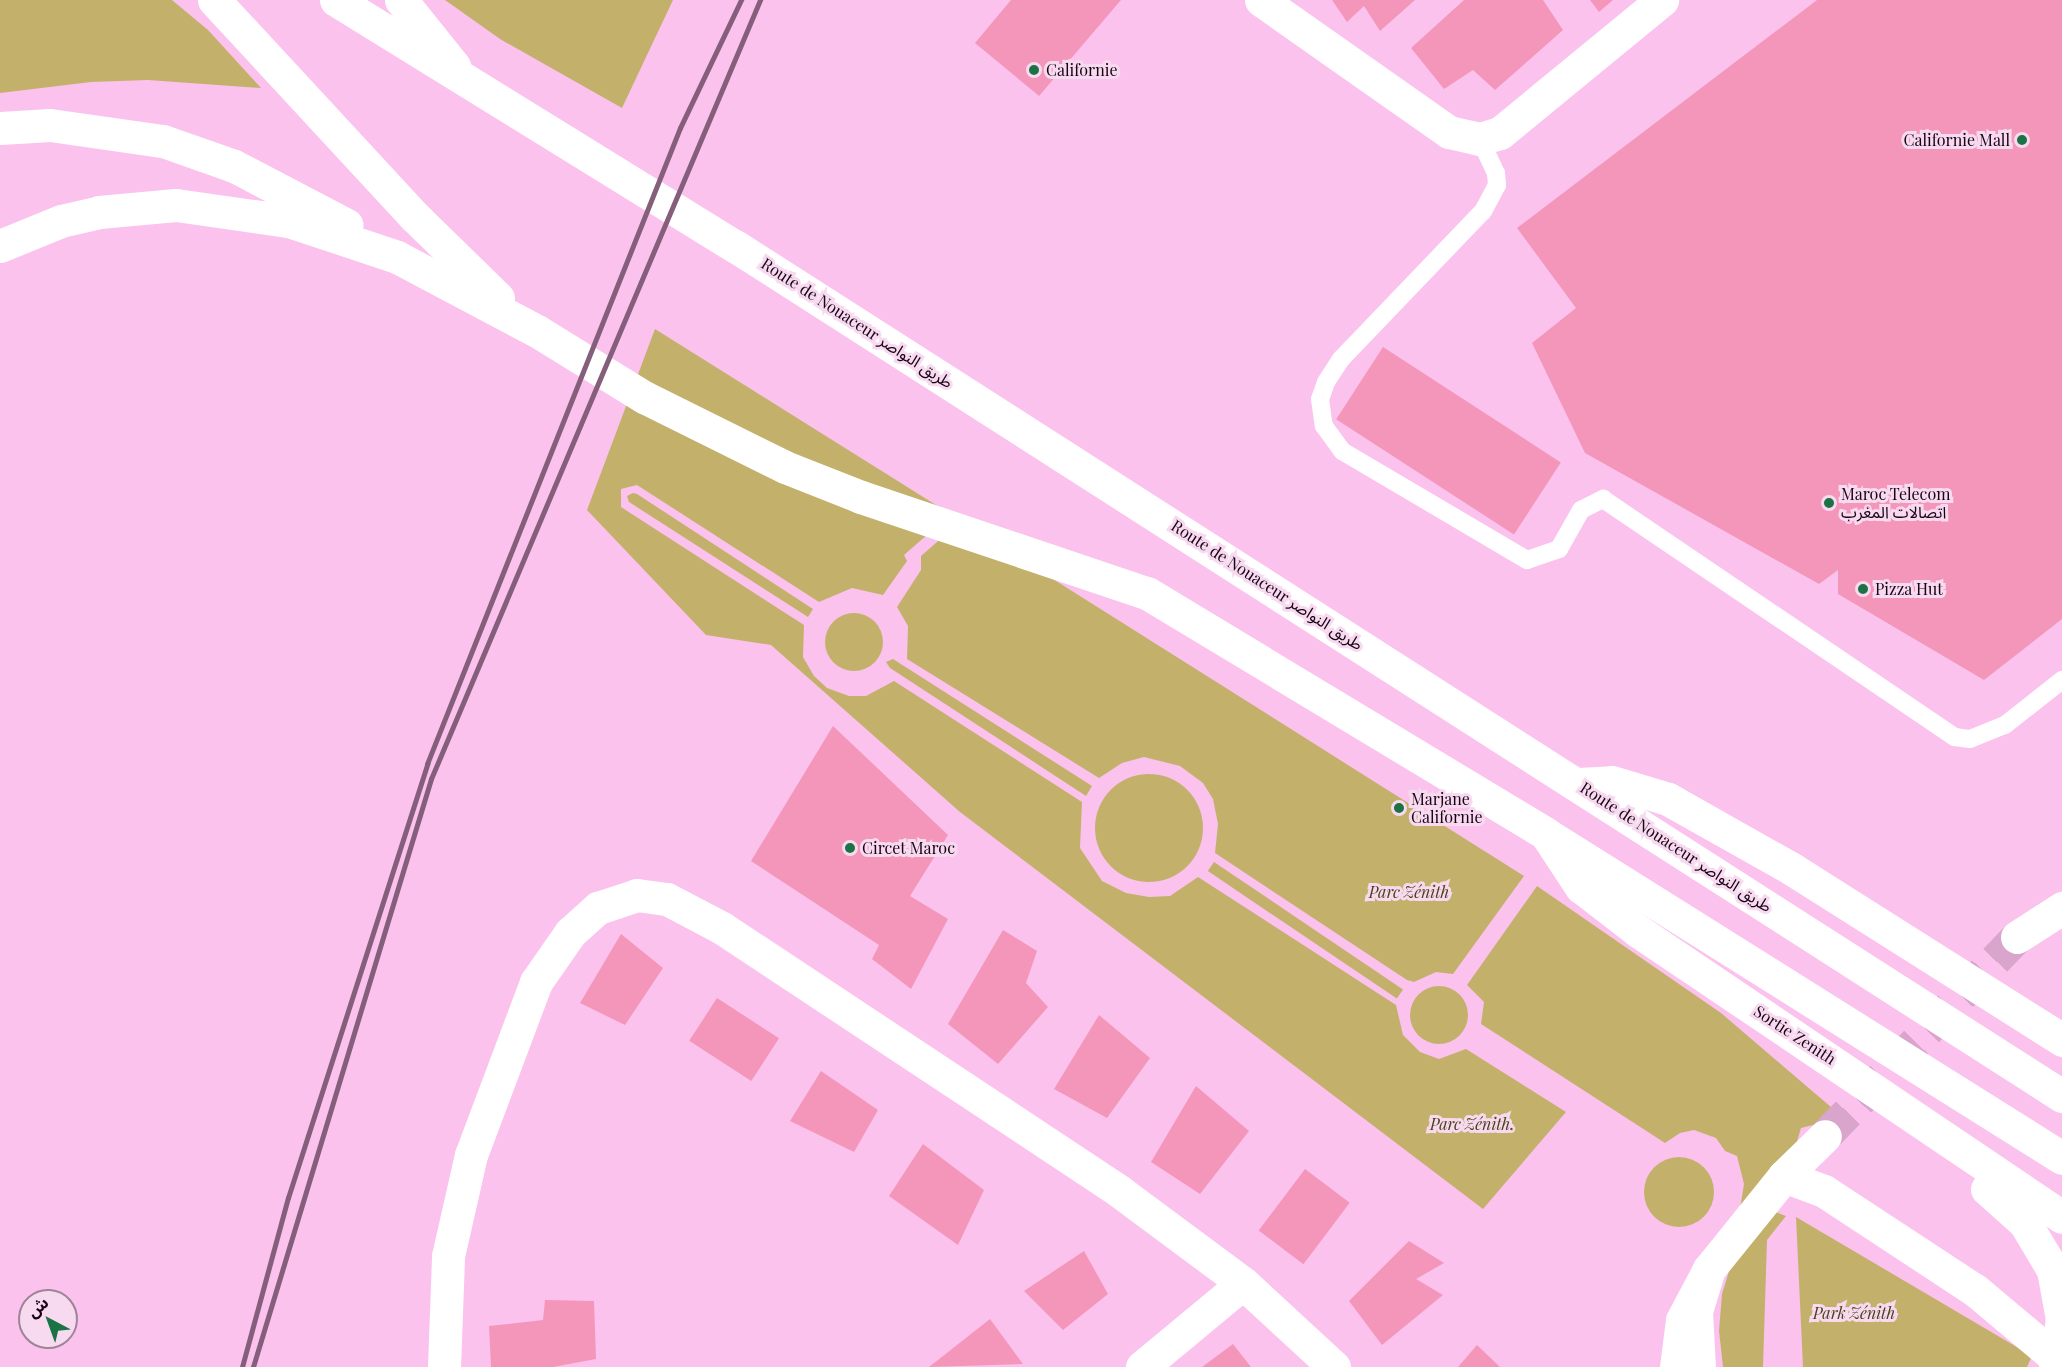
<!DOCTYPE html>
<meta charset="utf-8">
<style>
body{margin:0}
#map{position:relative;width:2062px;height:1367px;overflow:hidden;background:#fbc2ed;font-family:"Playfair Display","Noto Sans Arabic",serif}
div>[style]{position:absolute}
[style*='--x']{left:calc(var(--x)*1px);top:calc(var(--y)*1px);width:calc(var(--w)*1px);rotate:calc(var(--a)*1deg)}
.green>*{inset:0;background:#c3b16b;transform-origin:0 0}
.round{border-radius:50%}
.building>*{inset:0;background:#f496ba;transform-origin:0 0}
.street-tunnel>*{height:33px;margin-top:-16.5px;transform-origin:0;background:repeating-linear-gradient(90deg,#d9a5cc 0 33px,transparent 0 49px)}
.lane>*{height:18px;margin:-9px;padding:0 9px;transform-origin:9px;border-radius:9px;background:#fff}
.street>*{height:33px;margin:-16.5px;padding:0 16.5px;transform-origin:16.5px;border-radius:16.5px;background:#fff}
.secondary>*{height:33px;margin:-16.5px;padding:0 16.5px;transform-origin:16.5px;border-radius:16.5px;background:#fff}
.highway>*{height:33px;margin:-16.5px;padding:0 16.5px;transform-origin:16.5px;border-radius:16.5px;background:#fff}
.rail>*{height:4.5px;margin:-2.25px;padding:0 2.25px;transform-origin:2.25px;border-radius:2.25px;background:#845e7b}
.dots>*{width:16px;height:16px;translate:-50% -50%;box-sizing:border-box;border:3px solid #f7daef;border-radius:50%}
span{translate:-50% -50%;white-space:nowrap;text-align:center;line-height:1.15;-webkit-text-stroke:6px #f7daef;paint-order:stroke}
.poi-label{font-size:16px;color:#180314}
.left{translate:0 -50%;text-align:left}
.right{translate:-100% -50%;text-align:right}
.street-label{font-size:16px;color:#180314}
.park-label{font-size:16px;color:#4b4118;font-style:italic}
.north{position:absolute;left:18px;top:1289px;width:60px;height:60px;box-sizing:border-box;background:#f7daef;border:2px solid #9e8497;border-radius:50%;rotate:319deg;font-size:16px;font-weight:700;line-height:24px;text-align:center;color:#180314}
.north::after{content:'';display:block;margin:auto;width:21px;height:27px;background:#1b7245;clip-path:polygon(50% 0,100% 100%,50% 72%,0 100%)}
</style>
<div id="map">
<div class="green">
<div style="clip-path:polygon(0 0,172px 0,208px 30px,261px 88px,148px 80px,91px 82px,0 93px)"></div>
<div style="clip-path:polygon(445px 0,673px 0,622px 108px,500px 39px)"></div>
<div style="clip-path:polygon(655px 329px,944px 510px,943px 521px,904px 555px,907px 561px,883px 595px,852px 588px,819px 602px,637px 485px,621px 489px,621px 507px,804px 625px,803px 657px,814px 676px,827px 688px,849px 696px,866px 696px,894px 681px,1082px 802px,1080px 848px,1102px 881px,1126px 893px,1149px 897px,1170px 896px,1198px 877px,1396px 1005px,1403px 1035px,1420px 1052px,1439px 1059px,1466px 1049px,1566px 1112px,1483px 1209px,960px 812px,771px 645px,706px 635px,587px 510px)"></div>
<div style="clip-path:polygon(633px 493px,637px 494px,813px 609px,808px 617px,629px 502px,627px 496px)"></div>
<div style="clip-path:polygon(961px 521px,1524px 876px,1453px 974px,1436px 972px,1414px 982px,1407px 980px,1215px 853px,1218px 824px,1213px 799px,1203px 783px,1180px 766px,1144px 757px,1122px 763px,1099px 778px,907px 659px,908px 626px,897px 607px,921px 570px,921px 556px)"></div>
<div class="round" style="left:825px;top:613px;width:58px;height:58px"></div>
<div style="clip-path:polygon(893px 659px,1092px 786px,1086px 796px,890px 668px,886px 662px)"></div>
<div class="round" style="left:1095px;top:774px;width:108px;height:108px"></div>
<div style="left:1214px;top:862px;width:228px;height:11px;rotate:34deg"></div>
<div style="clip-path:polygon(1537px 886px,1721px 1013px,1838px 1113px,1821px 1123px,1801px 1128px,1796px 1145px,1740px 1209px,1744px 1184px,1737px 1156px,1725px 1151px,1716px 1138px,1694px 1130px,1680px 1133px,1665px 1143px,1481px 1024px,1484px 1002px,1467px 985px)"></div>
<div class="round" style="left:1410px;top:986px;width:58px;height:58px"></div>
<div class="round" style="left:1644px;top:1157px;width:70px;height:70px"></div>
<div style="clip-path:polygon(1768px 1209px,1786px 1216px,1767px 1240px,1763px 1367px,1723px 1367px,1719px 1331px,1722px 1294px,1734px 1255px)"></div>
<div style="clip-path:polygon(1796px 1217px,2032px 1356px,2027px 1367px,1803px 1367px)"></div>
</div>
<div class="building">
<div style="clip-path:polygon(1011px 0,1121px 0,1039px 96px,975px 43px)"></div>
<div style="clip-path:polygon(1332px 0,1415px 0,1380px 31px,1364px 6px,1347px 22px)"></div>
<div style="clip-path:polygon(1464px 0,1543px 0,1563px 30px,1495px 90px,1473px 70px,1444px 89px,1411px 48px)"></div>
<div style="clip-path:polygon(1590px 0,1613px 0,1599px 12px)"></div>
<div style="clip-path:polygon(1817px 0,2062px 0,2062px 619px,1984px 680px,1838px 594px,1838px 570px,1819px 584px,1585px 453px,1532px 343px,1576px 308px,1517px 228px)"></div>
<div style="left:1383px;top:347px;width:212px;height:86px;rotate:33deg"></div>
<div style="clip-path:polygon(833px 726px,948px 835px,910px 896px,948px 919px,911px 989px,872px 959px,879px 945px,751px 861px)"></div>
<div style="clip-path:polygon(1003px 930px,1037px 951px,1026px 983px,1048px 1007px,998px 1064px,948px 1024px)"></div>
<div style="clip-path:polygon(621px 934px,663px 968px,625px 1025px,580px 1003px)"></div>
<div style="left:717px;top:998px;width:74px;height:51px;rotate:33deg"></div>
<div style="clip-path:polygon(1099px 1015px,1150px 1058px,1107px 1118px,1054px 1089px)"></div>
<div style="clip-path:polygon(821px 1071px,878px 1110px,854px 1152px,790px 1121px)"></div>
<div style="clip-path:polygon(1196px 1086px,1249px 1131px,1200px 1194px,1151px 1162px)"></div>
<div style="clip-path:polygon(923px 1144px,984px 1190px,958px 1245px,889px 1196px)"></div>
<div style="left:1305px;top:1169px;width:56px;height:77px;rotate:37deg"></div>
<div style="clip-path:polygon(1409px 1241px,1444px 1263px,1416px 1279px,1443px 1295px,1382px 1345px,1349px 1301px)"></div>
<div style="clip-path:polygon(1084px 1251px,1108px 1294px,1063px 1330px,1024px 1291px)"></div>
<div style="clip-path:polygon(545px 1300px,594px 1301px,596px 1359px,553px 1367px,491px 1367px,489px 1326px,543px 1320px)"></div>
<div style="clip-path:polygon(990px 1319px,1023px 1364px,929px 1367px)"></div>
<div style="clip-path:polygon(1233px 1344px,1251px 1367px,1202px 1367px)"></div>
<div style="clip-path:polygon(1477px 1345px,1500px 1367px,1458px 1367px)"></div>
</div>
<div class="street-tunnel">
<div style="--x:1825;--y:1136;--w:277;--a:-46"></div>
</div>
<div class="lane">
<div style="--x:1480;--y:139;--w:38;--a:65"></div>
<div style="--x:1496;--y:173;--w:12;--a:85"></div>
<div style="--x:1497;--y:185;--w:30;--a:118"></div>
<div style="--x:1483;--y:211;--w:205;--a:133.8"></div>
<div style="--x:1341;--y:359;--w:27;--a:123"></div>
<div style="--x:1326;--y:382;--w:18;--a:109"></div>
<div style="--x:1320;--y:399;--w:27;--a:82"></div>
<div style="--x:1324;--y:426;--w:31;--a:54"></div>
<div style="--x:1342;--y:451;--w:215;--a:30.5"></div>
<div style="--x:1527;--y:560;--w:34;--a:-19"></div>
<div style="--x:1559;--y:549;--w:45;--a:-60.6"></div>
<div style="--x:1581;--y:510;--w:25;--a:-27"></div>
<div style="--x:1603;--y:499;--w:425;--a:34.1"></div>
<div style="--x:1955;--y:737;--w:15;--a:8"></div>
<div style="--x:1970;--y:739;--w:38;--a:-22"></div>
<div style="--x:2005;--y:725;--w:73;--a:-38.3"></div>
</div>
<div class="street">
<div style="--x:1261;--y:0;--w:230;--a:35.1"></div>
<div style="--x:1449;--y:132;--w:32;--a:13"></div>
<div style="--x:1480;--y:139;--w:21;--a:-17"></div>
<div style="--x:1500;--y:133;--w:210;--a:-39.4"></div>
<div style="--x:2017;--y:937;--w:54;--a:-32.8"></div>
<div style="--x:1784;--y:1176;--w:43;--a:20.6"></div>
<div style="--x:1824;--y:1191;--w:181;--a:33.3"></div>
<div style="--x:1975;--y:1290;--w:114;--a:40"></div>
<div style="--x:444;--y:1367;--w:111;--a:-87.9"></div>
<div style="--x:448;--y:1256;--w:104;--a:-77.2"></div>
<div style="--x:471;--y:1155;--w:185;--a:-69.4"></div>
<div style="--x:536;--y:982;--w:60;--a:-55.2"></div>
<div style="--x:570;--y:933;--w:38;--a:-42"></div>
<div style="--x:598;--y:908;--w:41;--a:-18.4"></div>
<div style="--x:637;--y:895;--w:30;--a:8"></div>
<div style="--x:667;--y:899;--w:62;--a:27.8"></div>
<div style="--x:722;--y:928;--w:476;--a:33.5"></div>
<div style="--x:1119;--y:1191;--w:154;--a:36.6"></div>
<div style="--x:1243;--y:1283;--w:124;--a:42.7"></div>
<div style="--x:1142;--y:1367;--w:131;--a:-39.7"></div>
<div style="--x:1676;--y:1367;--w:47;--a:-82.7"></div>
<div style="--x:1682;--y:1320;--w:58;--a:-62.1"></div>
<div style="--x:1709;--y:1269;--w:119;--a:-51.1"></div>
<div style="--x:1784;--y:1176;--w:57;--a:-44.3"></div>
</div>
<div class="secondary">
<div style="--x:1578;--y:784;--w:34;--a:-3"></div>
<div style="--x:1612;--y:782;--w:59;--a:16.9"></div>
<div style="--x:1668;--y:799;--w:142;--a:29.4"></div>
<div style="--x:1792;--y:869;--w:320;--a:32.3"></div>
<div style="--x:1546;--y:834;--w:64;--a:56.6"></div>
<div style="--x:1581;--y:887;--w:72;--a:37.7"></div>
<div style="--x:1638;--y:931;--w:511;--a:34"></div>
<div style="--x:1987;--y:1189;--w:51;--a:41.8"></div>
<div style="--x:2025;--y:1223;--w:55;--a:59.2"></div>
<div style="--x:2053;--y:1270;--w:50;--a:79.6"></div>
<div style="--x:2062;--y:1319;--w:49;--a:98.3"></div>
<div style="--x:1699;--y:1367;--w:56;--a:-93.1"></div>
<div style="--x:1696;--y:1311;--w:44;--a:-72.8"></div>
</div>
<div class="highway">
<div style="--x:214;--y:0;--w:296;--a:47.2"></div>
<div style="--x:415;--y:217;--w:116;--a:44.3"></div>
<div style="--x:336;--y:0;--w:469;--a:31.7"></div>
<div style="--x:735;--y:246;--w:1576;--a:32.64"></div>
<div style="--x:401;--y:0;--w:85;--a:51.2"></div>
<div style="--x:0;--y:128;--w:50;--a:-3.4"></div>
<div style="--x:50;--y:125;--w:114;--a:8.1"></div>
<div style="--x:163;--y:141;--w:75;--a:19.4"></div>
<div style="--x:234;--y:166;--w:127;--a:27.6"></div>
<div style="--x:0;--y:246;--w:66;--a:-22.3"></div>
<div style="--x:61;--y:221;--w:39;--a:-13"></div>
<div style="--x:99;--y:212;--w:77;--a:-5.2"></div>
<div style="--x:176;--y:205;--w:114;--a:8.1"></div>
<div style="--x:289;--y:221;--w:114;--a:18.4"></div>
<div style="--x:397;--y:257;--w:158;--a:27.9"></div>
<div style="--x:537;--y:331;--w:126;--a:31.7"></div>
<div style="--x:644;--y:397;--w:157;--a:26.4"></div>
<div style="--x:785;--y:467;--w:82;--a:21.5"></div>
<div style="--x:861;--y:497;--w:302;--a:18.6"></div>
<div style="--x:1147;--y:593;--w:466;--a:31.1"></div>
<div style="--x:1546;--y:834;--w:609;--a:32.12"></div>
</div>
<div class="rail">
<div style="--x:242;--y:1367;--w:175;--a:-74.8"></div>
<div style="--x:288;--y:1198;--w:456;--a:-72.2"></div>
<div style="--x:427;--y:764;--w:684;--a:-68.31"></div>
<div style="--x:680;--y:128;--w:142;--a:-64.5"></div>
<div style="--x:253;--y:1367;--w:614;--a:-73.16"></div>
<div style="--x:431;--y:779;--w:846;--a:-67.1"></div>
</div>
<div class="dots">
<div style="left:1034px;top:70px;background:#1b7245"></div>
<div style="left:2022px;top:140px;background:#1b7245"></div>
<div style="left:1829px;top:503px;background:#1b7245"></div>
<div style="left:1863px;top:589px;background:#1b7245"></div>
<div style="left:1399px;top:808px;background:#1b7245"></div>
<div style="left:850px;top:848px;background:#1b7245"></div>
</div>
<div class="poi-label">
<span class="left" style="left:1046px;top:70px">Californie</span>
<span class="right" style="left:2010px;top:140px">Californie Mall</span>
<span class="left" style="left:1841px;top:503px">Maroc Telecom<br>اتصالات المغرب</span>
<span class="left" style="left:1875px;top:589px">Pizza Hut</span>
<span class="left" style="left:1411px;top:808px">Marjane<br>Californie</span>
<span class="left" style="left:862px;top:848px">Circet Maroc</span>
</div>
<div class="street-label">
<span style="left:857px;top:323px;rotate:33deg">Route de Nouaceur طريق النواصر</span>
<span style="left:1267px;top:585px;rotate:33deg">Route de Nouaceur طريق النواصر</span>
<span style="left:1676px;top:847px;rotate:33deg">Route de Nouaceur طريق النواصر</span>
<span style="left:1795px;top:1035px;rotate:33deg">Sortie Zenith</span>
</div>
<div class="park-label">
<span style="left:1409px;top:892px">Parc Zénith</span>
<span style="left:1472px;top:1124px">Parc Zénith.</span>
<span style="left:1854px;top:1313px">Park Zénith</span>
</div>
<div class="north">ش</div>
</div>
